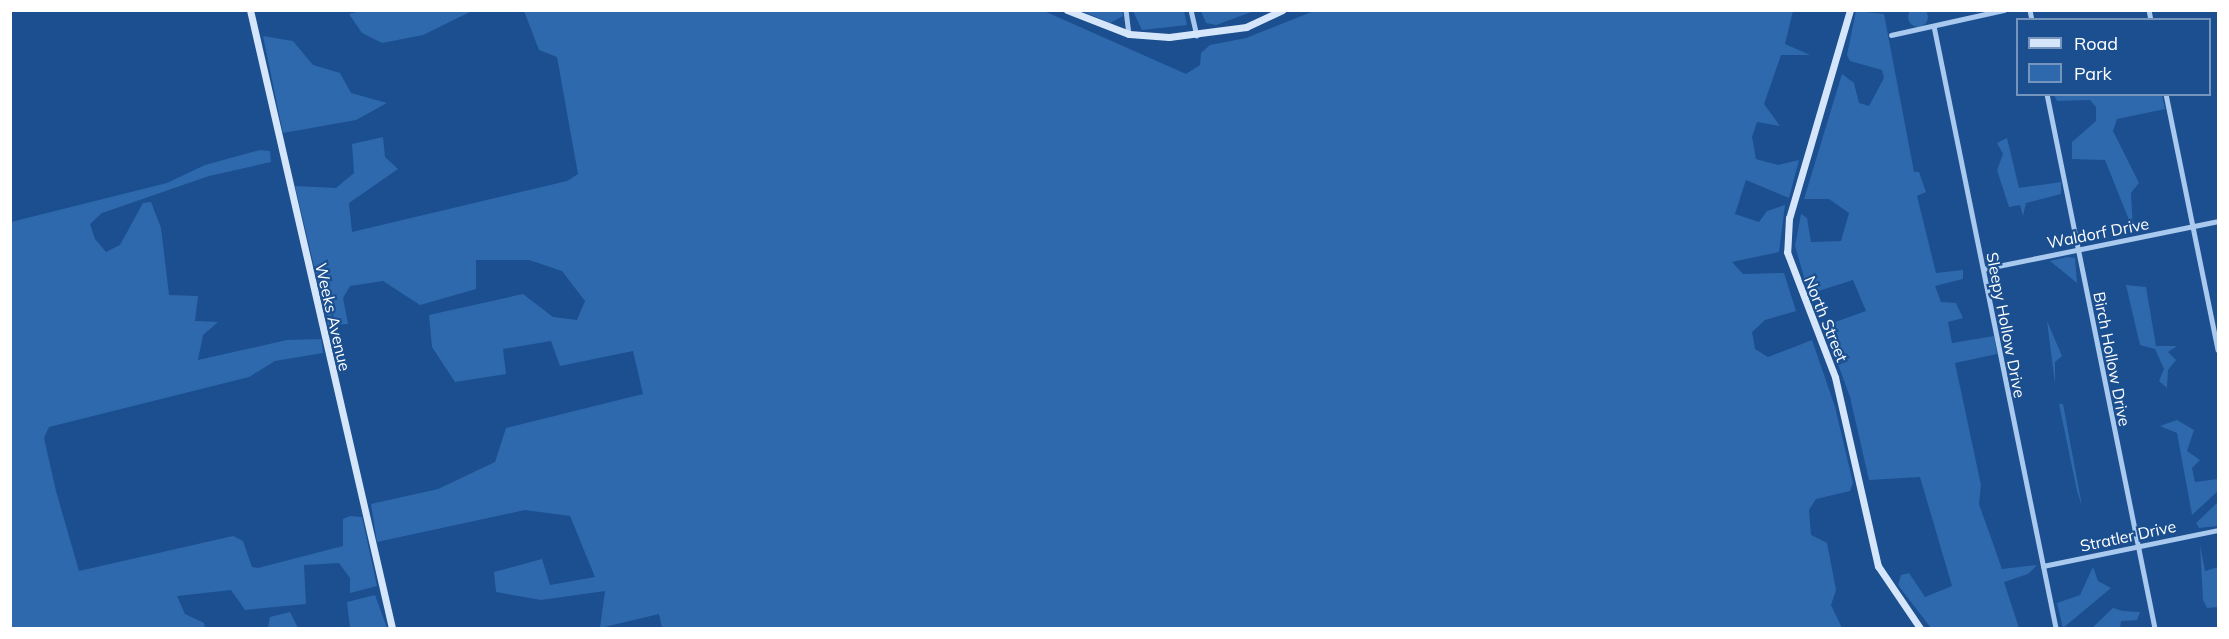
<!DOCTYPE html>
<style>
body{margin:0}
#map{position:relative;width:2229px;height:639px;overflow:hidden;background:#1b4f8f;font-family:Mulish,sans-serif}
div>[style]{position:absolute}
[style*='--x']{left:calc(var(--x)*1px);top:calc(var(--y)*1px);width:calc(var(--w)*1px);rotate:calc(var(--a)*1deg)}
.green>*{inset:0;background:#2e69ad}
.round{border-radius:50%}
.street>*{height:4.5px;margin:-2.25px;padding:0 2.25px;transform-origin:2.25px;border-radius:2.25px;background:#a9c9ee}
.secondary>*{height:7px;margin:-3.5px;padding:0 3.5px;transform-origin:3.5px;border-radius:3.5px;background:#d6e6fa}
span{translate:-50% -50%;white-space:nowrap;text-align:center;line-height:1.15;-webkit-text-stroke:4.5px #1b4f8f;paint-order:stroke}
.street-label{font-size:16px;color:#fff}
.frame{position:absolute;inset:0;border:12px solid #fff;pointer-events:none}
.legend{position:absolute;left:2016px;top:18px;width:195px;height:78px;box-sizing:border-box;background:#1b4f8f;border:2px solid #7695bc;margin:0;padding:8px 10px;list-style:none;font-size:18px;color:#fff}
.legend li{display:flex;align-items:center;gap:12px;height:30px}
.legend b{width:30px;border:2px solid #7695bc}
</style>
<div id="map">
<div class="green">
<div class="round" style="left:1908px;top:7px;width:20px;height:20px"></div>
<div style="clip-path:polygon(364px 10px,472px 10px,472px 11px,423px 35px,382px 43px,362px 33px,349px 14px)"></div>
<div style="clip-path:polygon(524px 11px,1044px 11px,1186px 74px,1200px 65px,1201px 53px,1210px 45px,1246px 38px,1314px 11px,1793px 11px,1785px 44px,1810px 55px,1781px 55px,1764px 104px,1780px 126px,1757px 122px,1752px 137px,1756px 159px,1778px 165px,1799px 160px,1789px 198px,1746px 180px,1735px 214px,1759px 222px,1767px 211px,1785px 205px,1779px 252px,1732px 262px,1743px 274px,1784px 273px,1796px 311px,1765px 320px,1752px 332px,1755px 349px,1768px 357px,1812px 340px,1835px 407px,1853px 483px,1850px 491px,1816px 499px,1809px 510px,1811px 535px,1827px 543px,1836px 590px,1831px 605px,1842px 628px,662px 628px,659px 614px,600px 628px,605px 591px,541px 600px,496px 592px,494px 572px,542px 559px,550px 585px,595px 577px,570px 516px,525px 510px,377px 542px,371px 504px,438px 489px,495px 462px,506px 428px,643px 394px,633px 351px,560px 366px,551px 341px,503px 349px,506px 374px,455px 382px,432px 347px,429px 315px,523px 294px,553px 317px,577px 320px,585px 301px,562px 271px,529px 260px,476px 260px,476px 289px,420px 305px,383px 281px,350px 286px,343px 298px,348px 324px,328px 325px,295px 186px,336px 188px,354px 173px,352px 144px,383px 137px,385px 157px,398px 169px,349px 203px,352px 232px,567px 181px,578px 174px,557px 57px,539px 50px)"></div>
<div style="clip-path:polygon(1082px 11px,1122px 11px,1123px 16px,1110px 23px)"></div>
<div style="clip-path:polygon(1133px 11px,1184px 11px,1187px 25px,1142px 30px)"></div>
<div style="clip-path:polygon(1201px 11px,1201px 10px,1254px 11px,1216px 25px,1206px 23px)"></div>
<div style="clip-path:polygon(1856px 11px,1884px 14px,1914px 172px,1919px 172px,1926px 192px,1917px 196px,1936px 273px,1963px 270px,1963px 279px,1935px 286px,1941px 302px,1956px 303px,1963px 318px,1948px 322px,1952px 343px,1994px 336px,1997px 354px,1955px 363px,1981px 485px,1979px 504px,2002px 569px,2037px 565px,2028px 574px,2004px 582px,2019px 628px,1931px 628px,1898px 585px,1901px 575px,1909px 573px,1925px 597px,1952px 586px,1920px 477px,1869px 480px,1850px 397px,1824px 326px,1866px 311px,1853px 280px,1809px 294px,1795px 246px,1801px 214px,1807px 218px,1811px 242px,1841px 241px,1849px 213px,1829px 199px,1804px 199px,1842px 74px,1854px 83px,1859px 103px,1869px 106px,1884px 78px,1882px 70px,1850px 61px,1847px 55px)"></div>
<div style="clip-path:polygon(263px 36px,293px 41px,313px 65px,340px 73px,351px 93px,387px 103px,356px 120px,283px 133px)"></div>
<div style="clip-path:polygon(2054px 95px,2162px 95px,2165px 109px,2117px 119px,2113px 131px,2139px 183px,2131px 193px,2133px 230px,2105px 160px,2072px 159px,2072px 142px,2096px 121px,2096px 107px,2090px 100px,2057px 101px)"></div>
<div style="clip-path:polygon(2007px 138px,2019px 188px,2061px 182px,2061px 194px,2026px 203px,2023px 216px,2020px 205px,2009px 207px,1997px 170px,2003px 154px,1997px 143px)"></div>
<div style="clip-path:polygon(260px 150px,270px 151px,271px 162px,209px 176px,102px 213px,90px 224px,95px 239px,106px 252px,120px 245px,143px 203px,151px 202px,161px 228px,169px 295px,198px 296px,195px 321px,218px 322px,203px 335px,198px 360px,287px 340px,321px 339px,323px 353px,275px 361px,249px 377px,49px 427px,44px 438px,56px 491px,79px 571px,233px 536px,243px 541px,252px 567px,258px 568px,343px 546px,343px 519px,350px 516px,362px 517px,377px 586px,350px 593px,350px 578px,339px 563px,304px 565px,306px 604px,245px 610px,231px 590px,177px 596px,185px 614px,204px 623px,205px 628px,11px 628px,11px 222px,167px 183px,205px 165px)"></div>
<div style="clip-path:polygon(2075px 258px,2077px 283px,2050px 261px,2068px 257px)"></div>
<div style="clip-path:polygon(2126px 285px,2146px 287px,2156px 346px,2177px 346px,2168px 352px,2176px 360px,2168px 370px,2167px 388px,2159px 381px,2164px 369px,2155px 349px,2140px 345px)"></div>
<div style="clip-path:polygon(2047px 321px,2062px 356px,2055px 362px,2055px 384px)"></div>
<div style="clip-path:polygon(2059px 404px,2063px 404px,2082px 506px,2077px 491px)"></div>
<div style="clip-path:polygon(2177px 420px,2194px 430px,2187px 451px,2200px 460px,2192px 468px,2195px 482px,2218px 479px,2218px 491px,2192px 515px,2177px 433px,2160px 426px)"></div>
<div style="clip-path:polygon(2218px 502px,2218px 526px,2199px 528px,2196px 523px)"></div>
<div style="clip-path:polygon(2200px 545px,2205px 571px,2218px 567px,2218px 607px,2207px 608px,2203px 600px)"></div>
<div style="clip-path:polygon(2093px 567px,2098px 581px,2111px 588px,2063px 628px,2057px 603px,2080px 595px)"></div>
<div style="clip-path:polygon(375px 595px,387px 628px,350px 628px,347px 602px)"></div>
<div style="clip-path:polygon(2113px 608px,2123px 611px,2140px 612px,2137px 620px,2121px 621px,2120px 628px,2093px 627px)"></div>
<div style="clip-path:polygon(290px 612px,298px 628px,268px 628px,270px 617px)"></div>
</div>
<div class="street">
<div style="--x:1126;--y:10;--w:24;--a:83"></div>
<div style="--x:1191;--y:10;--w:26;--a:77"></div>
<div style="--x:2030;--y:10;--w:10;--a:79"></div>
<div style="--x:2149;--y:10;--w:10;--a:79"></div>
<div style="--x:1934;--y:26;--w:614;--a:78.54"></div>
<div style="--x:1891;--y:35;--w:116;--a:-12.5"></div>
<div style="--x:2047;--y:94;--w:545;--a:78.57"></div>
<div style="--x:2166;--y:94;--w:261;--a:78.5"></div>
<div style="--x:1983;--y:269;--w:240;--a:-11.5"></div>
<div style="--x:2043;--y:566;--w:179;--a:-11.6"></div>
</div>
<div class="secondary">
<div style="--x:250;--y:10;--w:634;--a:77.06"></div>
<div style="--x:1067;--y:10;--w:66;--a:21.2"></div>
<div style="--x:1129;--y:34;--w:40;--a:4.3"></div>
<div style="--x:1169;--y:37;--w:78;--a:-7.4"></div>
<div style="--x:1246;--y:27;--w:40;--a:-25"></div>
<div style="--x:1850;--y:10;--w:217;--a:106.3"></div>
<div style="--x:1789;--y:218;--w:34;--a:93"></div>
<div style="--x:1787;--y:252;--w:134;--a:69"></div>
<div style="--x:1835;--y:377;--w:194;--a:77.2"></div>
<div style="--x:1878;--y:566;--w:75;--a:55.9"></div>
</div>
<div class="street-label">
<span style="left:2098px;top:233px;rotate:-11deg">Waldorf Drive</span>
<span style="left:333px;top:317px;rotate:77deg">Weeks Avenue</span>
<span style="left:1826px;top:319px;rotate:68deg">North Street</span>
<span style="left:2006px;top:325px;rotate:79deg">Sleepy Hollow Drive</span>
<span style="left:2112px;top:359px;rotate:79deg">Birch Hollow Drive</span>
<span style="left:2128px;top:536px;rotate:-12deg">Stratler Drive</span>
</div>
<div class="frame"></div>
<ul class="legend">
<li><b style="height:8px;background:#d6e6fa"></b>Road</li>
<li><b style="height:16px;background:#2e69ad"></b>Park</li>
</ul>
</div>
